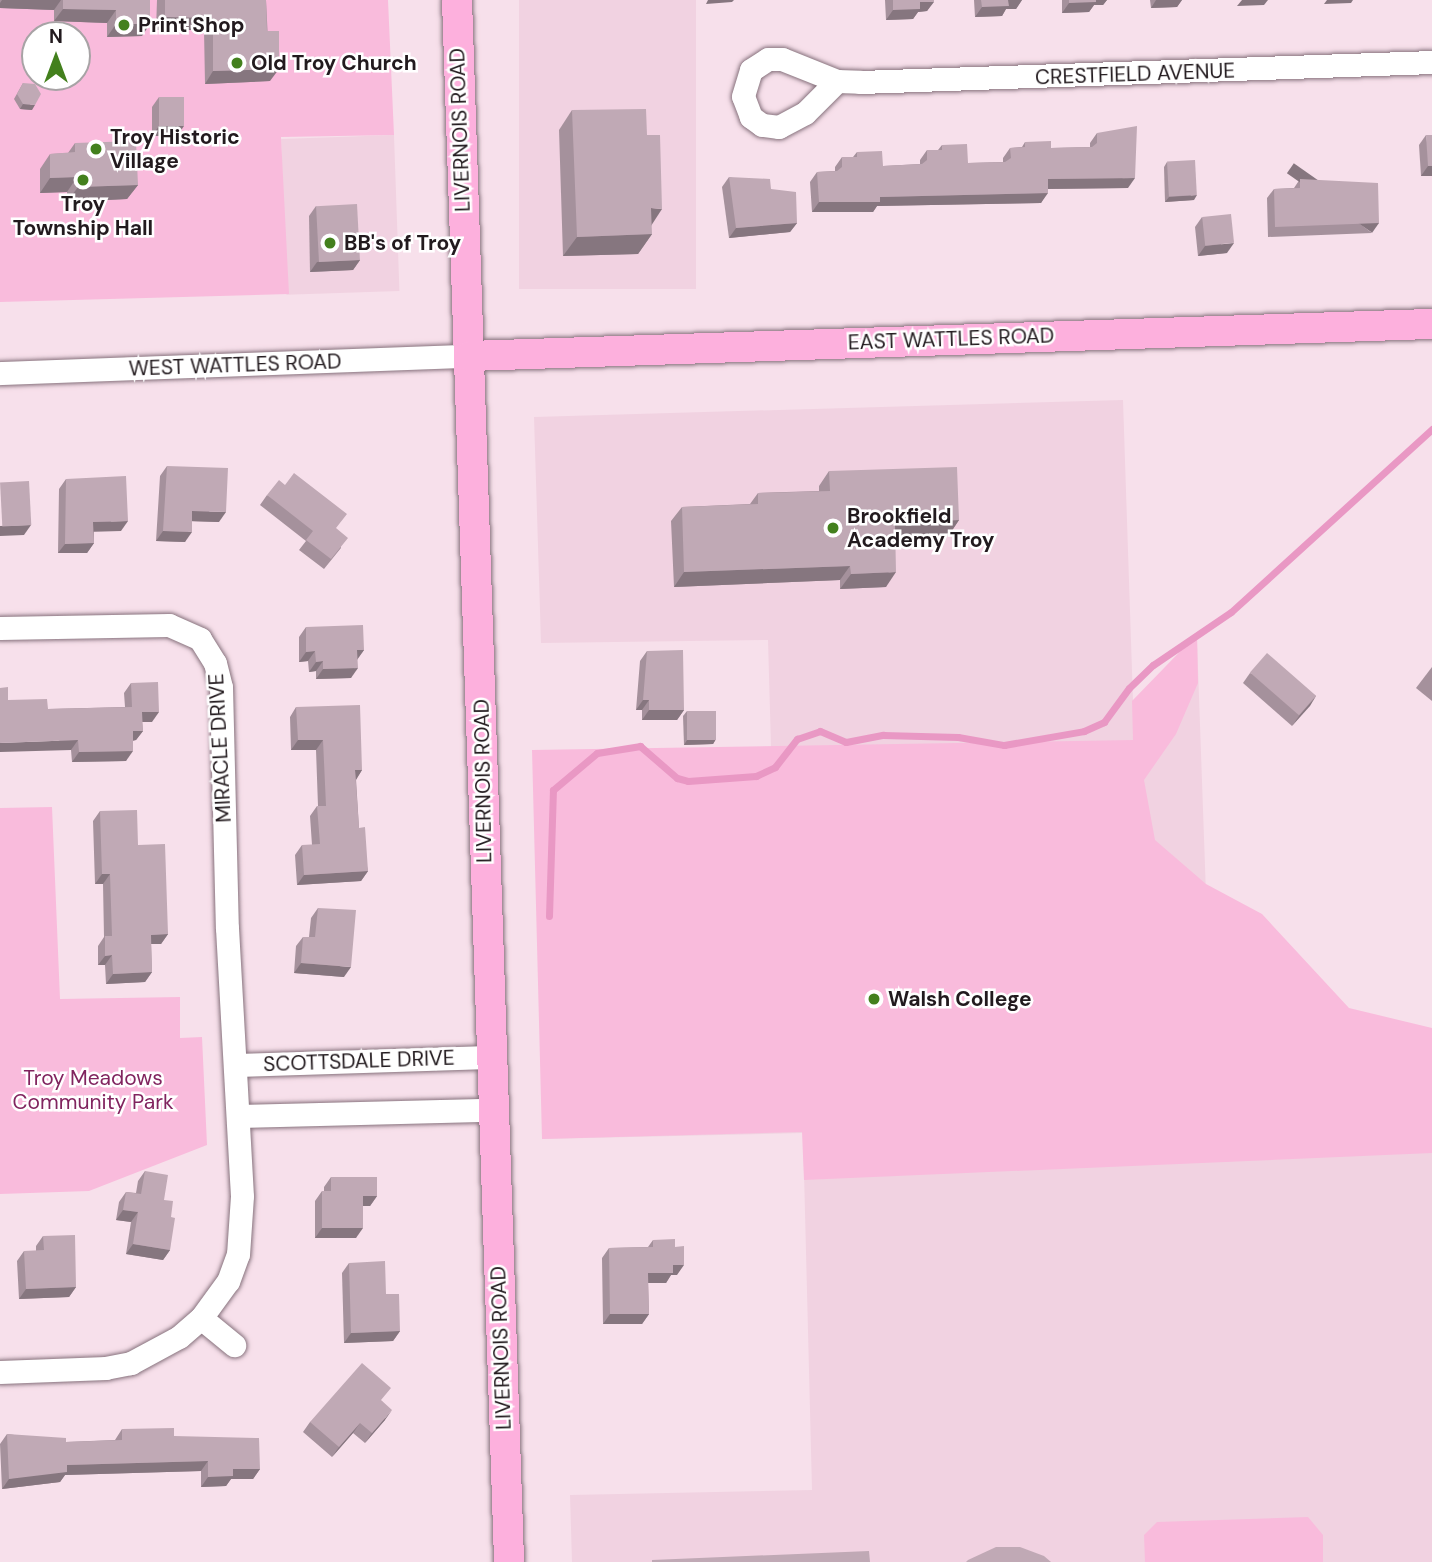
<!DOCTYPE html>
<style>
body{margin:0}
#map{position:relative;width:1432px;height:1562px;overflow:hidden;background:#f7e0eb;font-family:"DM Sans",sans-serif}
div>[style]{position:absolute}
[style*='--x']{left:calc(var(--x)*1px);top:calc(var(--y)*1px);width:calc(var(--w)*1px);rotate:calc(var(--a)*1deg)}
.built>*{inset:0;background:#f1d2e1;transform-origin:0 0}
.green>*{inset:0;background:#f9bbdc}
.stream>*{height:7px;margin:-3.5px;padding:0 3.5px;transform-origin:3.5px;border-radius:3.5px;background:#e998c4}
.roads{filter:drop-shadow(0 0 2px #87727d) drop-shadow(0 0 2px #87727d)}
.minor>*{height:23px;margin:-11.5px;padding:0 11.5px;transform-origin:11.5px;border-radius:11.5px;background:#fff}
.major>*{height:30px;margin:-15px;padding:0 15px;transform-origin:15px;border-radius:15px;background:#fdb0dd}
.wall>*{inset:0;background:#a5919c}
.shaded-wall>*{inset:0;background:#86767f;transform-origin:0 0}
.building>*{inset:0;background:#c0a9b5;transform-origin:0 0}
.dots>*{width:19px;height:19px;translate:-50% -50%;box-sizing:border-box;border:4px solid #fff;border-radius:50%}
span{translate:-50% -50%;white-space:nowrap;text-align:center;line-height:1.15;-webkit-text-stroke:5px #fff;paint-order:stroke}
.poi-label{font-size:21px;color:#221a1e;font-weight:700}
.left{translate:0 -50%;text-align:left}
.street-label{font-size:21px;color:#221a1e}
.park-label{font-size:21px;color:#81245f}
.north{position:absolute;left:21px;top:21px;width:70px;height:70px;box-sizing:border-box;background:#fff;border:2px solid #a7a3a5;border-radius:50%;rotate:0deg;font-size:19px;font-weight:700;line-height:28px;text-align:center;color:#221a1e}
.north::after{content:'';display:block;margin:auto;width:24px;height:32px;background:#43801d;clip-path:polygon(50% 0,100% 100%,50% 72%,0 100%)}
</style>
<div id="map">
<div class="built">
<div style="left:519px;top:0;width:177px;height:289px"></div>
<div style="left:394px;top:135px;width:156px;height:113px;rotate:88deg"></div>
<div style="clip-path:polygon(1123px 400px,1133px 701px,1197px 640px,1214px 1120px,1432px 1113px,1432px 1562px,572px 1562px,570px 1495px,812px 1490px,803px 1133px,542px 1139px,771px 747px,768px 640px,541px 643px,534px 417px)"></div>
</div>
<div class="green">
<div style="clip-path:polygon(evenodd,0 0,388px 0,394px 135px,281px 137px,289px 294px,0 302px,0 0,35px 35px,77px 35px,77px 77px,35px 77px,35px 35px)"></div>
<div style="clip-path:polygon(1197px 634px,1198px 683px,1176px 734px,1144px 780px,1155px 840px,1206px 884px,1262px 914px,1349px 1008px,1432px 1028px,1432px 1153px,804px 1180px,802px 1132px,542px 1139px,532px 750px,1133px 740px,1132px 701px)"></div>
<div style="clip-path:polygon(52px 807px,60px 999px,180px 997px,180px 1038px,202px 1037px,207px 1145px,89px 1191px,0 1194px,0 808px)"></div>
<div style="clip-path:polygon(1308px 1517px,1323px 1535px,1323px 1562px,1145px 1562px,1144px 1535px,1157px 1522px)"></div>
</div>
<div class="stream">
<div style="--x:549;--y:916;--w:126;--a:-88.2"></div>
<div style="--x:553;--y:790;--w:57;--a:-40.1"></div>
<div style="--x:597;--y:753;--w:44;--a:-9.2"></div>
<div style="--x:640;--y:746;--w:49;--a:40.9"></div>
<div style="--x:677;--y:778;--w:11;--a:15"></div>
<div style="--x:688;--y:781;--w:68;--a:-4.2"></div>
<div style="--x:756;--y:776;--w:21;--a:-25"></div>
<div style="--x:775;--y:767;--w:36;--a:-52"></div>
<div style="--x:797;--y:739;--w:24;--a:-19"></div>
<div style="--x:820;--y:731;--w:28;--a:23"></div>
<div style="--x:846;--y:742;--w:38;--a:-11"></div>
<div style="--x:883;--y:735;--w:75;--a:1.5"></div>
<div style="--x:958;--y:737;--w:47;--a:9.9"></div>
<div style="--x:1004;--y:745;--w:81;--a:-9.9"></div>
<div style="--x:1084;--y:731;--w:22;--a:-24"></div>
<div style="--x:1104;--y:722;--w:42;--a:-53.7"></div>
<div style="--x:1129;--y:688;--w:33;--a:-44"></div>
<div style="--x:1153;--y:665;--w:94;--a:-34.2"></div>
<div style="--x:1231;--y:612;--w:272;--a:-42.3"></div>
</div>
<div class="roads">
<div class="minor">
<div style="--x:837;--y:81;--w:45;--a:135"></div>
<div style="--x:805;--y:113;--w:30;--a:152"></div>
<div style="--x:779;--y:127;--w:17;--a:-173"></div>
<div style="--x:762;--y:125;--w:14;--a:-144"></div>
<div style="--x:751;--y:117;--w:22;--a:-111"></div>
<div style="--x:743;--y:96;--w:27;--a:-73"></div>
<div style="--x:751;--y:70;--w:20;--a:-33"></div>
<div style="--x:768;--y:59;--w:14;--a:0"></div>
<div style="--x:782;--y:59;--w:59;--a:21.8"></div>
<div style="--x:837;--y:81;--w:23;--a:2"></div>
<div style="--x:860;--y:82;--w:572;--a:-2"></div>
<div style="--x:0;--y:373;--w:470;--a:-2.1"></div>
<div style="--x:0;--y:628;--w:169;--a:-1"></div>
<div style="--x:169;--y:625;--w:34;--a:24"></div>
<div style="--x:200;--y:639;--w:28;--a:58"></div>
<div style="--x:215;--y:663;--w:25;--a:76"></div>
<div style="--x:221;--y:687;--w:241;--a:88.6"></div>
<div style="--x:227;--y:928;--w:268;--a:86.8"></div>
<div style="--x:242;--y:1196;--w:58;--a:93.9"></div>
<div style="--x:238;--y:1254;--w:29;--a:110"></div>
<div style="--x:228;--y:1281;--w:46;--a:126.1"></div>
<div style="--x:201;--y:1318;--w:29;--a:139"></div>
<div style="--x:179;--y:1337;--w:55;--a:151.6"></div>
<div style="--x:131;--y:1363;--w:25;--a:169"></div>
<div style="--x:106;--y:1368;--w:106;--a:177.8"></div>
<div style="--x:237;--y:1065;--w:252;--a:-1.8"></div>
<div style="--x:239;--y:1116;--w:252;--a:-1.4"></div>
<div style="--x:201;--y:1318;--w:43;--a:39.3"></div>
</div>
<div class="major">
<div style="--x:457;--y:0;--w:1563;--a:88.09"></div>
<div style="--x:470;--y:356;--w:963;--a:-1.91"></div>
</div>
</div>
<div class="wall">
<div style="clip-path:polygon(0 0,150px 0,142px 36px,107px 37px,107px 23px,54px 21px,54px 10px,0 8px)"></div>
<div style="clip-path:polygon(157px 0,266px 0,270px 81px,205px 84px,204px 30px,156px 30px)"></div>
<div style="clip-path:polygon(885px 0,934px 0,927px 11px,918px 12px,913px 19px,886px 20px)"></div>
<div style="clip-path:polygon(974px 0,1022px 0,1016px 9px,1006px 9px,1002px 16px,975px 17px)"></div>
<div style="clip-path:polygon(1062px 0,1107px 0,1103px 5px,1094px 5px,1089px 12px,1062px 13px)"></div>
<div style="clip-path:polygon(1150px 0,1191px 0,1182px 0,1177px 7px,1151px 8px)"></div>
<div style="clip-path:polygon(23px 83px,32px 110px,20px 109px,14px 99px)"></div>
<div style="clip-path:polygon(159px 97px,177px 136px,152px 136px,152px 107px)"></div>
<div style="clip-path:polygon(572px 110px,652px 234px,638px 254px,563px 256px,559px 130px)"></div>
<div style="clip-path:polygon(1097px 133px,1128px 188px,1048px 189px,1041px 203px,877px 206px,873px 212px,812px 212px,810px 182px,817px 172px,835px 171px,835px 167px,842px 157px,853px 157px,857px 152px,883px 166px,920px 164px,920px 160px,927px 150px,938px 150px,942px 145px,968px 163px,1003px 162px,1003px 158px,1010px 148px,1022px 147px,1025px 142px,1051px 148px,1090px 147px,1090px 143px)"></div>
<div style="clip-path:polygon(1426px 135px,1432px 176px,1421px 176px,1419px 145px)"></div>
<div style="clip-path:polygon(75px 143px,138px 185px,127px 199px,67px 202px,67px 192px,40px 193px,40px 169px,50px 154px,68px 153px)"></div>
<div style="clip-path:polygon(1167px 162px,1194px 200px,1165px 202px,1164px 167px)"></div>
<div style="clip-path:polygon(729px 177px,771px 189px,797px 223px,790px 232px,729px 238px,722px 187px)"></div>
<div style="clip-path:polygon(1300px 179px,1372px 233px,1268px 237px,1267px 198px,1274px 189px,1294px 188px)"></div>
<div style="clip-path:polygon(316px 206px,360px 260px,353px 270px,310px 272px,309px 216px)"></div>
<div style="clip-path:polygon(1202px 217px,1227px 253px,1198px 256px,1195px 227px)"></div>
<div style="clip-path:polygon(167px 466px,219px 522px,192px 521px,185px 542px,156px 541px,160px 476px)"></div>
<div style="clip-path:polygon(829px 471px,959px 520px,949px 535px,895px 537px,886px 587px,840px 589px,840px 580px,674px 587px,671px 521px,682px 507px,750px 504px,758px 493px,819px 491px,819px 486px)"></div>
<div style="clip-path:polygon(66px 479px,121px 531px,94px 531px,94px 543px,87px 553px,58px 553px,59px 489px)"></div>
<div style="clip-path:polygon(267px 495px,336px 529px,341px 548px,324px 569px,299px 550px,306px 541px,260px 505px)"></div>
<div style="clip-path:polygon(306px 627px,364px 650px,357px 659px,351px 678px,316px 679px,316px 671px,309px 672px,308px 661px,299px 662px,299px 637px)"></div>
<div style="clip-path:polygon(647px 651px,684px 710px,677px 720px,642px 720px,642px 710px,636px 710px,640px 661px)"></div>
<div style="clip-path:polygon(1432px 667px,1432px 701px,1416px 688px)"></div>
<div style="clip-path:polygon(1250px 673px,1316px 696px,1292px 726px,1243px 683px)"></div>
<div style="clip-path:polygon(131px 683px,152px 722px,142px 722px,143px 731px,136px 740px,133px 741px,126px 761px,72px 762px,71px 750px,8px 700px,48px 709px,125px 707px,124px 693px)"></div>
<div style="clip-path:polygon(296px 707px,362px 770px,356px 779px,359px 828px,368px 871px,361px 881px,297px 885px,295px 855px,302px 845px,312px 845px,310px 816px,317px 806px,318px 806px,316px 750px,291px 750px,290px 717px)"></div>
<div style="clip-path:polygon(687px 711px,716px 739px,713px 744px,684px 745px,683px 716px)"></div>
<div style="clip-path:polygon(100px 811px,138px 845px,168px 934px,161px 944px,151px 944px,152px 972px,145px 982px,106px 984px,105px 965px,98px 965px,98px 946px,104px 937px,103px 884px,95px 884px,93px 821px)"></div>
<div style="clip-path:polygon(318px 908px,344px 977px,294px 973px,296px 946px,303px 937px,309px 937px,311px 918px)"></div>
<div style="clip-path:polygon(145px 1171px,164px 1200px,171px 1217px,170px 1250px,163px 1260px,126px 1254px,131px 1222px,116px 1220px,119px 1202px,126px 1192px,136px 1193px,138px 1181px)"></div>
<div style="clip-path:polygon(331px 1177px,377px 1196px,370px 1206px,363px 1206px,356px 1238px,315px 1238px,315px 1201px,322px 1191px,324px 1191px,324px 1187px)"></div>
<div style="clip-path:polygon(43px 1236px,76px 1287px,69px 1297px,19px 1299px,17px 1261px,24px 1251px,36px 1251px,36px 1246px)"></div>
<div style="clip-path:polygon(653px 1240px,675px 1247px,677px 1275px,671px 1275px,666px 1283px,648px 1283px,649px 1314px,642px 1324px,603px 1324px,602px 1258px,609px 1248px,648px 1247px)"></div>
<div style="clip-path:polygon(349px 1263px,400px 1331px,393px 1341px,344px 1343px,342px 1273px)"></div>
<div style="clip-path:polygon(382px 1401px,385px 1420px,365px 1443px,353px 1433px,332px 1457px,303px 1432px,310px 1422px)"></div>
<div style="clip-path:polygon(122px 1429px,174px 1436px,260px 1469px,253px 1479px,231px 1479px,226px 1486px,201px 1487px,201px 1471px,65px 1475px,60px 1482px,2px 1489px,0 1444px,7px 1434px,66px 1442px,115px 1440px)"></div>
</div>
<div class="shaded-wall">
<div style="clip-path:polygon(2px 0,61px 0,54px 10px,0 8px,0 3px)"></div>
<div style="clip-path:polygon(708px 0,734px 0,732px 2px,706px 4px)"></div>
<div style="clip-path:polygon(1008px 0,1022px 0,1016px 9px,1006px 9px,1002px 16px,975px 17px,982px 7px)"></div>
<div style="clip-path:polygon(1093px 0,1107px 0,1103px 5px,1094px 5px,1089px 12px,1062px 13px,1069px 3px)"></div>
<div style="clip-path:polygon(1156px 0,1191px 0,1182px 0,1177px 7px,1151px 8px)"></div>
<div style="clip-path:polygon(1242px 0,1268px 0,1264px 5px,1237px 6px)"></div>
<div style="clip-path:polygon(1327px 0,1353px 0,1351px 3px,1324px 4px)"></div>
<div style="clip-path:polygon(920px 2px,934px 2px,927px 11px,918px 12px,913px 19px,886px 20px,893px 10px)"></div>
<div style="clip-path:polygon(63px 9px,116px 10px,107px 23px,54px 21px)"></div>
<div style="clip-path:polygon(165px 17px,213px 18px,204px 30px,156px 30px)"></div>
<div style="clip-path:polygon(116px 24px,150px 24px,142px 36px,107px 37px)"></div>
<div style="clip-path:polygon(279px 69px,270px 81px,205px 84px,213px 71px)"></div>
<div style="clip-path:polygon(23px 104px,35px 105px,32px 110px,20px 109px)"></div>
<div style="clip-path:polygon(159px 126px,184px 126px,177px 136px,152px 136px)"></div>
<div style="clip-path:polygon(1428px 166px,1432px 166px,1432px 176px,1421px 176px)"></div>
<div style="clip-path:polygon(77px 177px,67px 192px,40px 193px,50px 178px)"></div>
<div style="clip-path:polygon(1135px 178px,1128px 188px,1041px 189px,1048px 179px)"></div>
<div style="clip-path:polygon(138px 185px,127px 199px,67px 202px,78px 187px)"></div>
<div style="clip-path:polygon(1048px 193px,1041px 203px,877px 206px,873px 212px,812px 212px,819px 202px,880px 197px)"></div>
<div style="clip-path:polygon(1197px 195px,1194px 200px,1165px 202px,1169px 197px)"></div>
<div style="clip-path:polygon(651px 208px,662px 209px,649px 229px)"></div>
<div style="clip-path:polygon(797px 223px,790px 232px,729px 238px,736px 228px)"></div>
<div style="left:1379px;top:223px;width:12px;height:104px;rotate:125deg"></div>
<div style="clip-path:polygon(652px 234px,638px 254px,563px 256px,577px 237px)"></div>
<div style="clip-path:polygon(1234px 243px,1227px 253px,1198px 256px,1205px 246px)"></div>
<div style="clip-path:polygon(360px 260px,353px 270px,310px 272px,317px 262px)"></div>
<div style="clip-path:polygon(192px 511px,226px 512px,219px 522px,185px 521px)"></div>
<div style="clip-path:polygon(959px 520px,949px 535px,884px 537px,895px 523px)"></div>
<div style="clip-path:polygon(128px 521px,121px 531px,86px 532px,93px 522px)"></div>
<div style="clip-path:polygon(31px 525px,24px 535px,0 536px,0 526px)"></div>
<div style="clip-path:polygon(163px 531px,192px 532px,185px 542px,156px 541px)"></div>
<div style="clip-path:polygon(94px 543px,87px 553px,58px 553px,65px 544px)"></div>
<div style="clip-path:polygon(850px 566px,840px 580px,674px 587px,684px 572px)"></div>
<div style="clip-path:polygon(896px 572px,886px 587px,840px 589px,851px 574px)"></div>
<div style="clip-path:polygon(357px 650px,364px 650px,357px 660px)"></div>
<div style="clip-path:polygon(315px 651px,308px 661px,299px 662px,306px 652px)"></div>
<div style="clip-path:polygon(323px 661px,316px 671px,309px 672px,316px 662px)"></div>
<div style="clip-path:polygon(358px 668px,351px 678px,316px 679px,323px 669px)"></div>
<div style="clip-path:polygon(1316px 696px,1310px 706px,1292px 726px,1299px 716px)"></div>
<div style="clip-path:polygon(643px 700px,649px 700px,642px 710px,636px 710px)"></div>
<div style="clip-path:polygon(649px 710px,684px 710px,677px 720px,642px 720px)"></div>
<div style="clip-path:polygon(142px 712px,159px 712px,152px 722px,135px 722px)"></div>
<div style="clip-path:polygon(133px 731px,143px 731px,136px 740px,126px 741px)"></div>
<div style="clip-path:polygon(716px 739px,713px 744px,684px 745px,687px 740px)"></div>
<div style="clip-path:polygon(78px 740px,71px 750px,0 752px,0 743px)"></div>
<div style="clip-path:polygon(298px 740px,323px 740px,316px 750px,291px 750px)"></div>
<div style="clip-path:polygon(133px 751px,126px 761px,72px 762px,79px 752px)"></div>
<div style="clip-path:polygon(355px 770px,362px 770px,356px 780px)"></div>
<div style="clip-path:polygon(368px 871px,361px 881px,297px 885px,304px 875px)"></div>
<div style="clip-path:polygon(102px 874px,110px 874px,103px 884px,95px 884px)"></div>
<div style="clip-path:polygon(168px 934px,161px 944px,144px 944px,151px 935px)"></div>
<div style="clip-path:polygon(112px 955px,105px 965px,98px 965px,105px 956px)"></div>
<div style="clip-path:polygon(301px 963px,351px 967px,344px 977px,294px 973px)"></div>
<div style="clip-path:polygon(152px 972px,145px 982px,106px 984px,113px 974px)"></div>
<div style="clip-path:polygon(363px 1196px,377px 1196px,370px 1206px,356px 1206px)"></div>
<div style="clip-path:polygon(123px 1210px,138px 1212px,131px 1222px,116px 1220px)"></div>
<div style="clip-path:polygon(322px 1228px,363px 1228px,356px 1238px,315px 1238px)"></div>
<div style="clip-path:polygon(133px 1244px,170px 1250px,163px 1260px,126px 1254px)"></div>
<div style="clip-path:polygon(673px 1265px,684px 1265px,677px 1275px,671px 1275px,666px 1283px,641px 1283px,648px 1273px)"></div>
<div style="clip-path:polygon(76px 1287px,69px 1297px,19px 1299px,26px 1289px)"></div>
<div style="clip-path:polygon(610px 1314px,649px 1314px,642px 1324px,603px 1324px)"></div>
<div style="clip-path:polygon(400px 1331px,393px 1341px,344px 1343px,351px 1333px)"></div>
<div style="clip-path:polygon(392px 1410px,385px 1420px,365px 1443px,372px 1433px)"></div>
<div style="clip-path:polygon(360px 1423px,353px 1433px,332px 1457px,339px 1447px)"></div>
<div style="clip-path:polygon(208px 1461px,201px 1471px,65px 1475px,60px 1482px,2px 1489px,9px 1479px,67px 1465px)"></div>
<div style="clip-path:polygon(233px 1469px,260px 1469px,253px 1479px,231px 1479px,226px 1486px,201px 1487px,208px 1477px)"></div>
</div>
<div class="building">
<div style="clip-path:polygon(63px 0,150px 0,150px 24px,116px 24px,116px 10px,63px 9px)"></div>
<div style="clip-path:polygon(165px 0,266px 0,267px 31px,279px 31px,279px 69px,213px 71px,213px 18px,165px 17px)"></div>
<div style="clip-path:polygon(893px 0,934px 0,934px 2px,920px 2px,920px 9px,893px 10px)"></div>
<div style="clip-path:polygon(981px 0,1008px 0,1009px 6px,982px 7px)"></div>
<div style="clip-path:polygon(1069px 0,1096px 0,1096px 2px,1069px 3px)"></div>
<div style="clip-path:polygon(23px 83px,35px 84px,41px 94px,35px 105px,23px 104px,17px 94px)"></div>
<div style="left:159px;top:97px;width:25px;height:29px"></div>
<div style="clip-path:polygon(646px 109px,647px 135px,660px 135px,662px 209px,651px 208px,652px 234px,577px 237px,572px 110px)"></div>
<div style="clip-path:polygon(1137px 126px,1135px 178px,1048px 179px,1048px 193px,880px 197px,880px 202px,819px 202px,817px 172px,837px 171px,842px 167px,842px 157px,857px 157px,857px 152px,882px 151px,883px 166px,922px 164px,927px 160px,927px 150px,942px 150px,942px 145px,967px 144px,968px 163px,1005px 162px,1011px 158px,1010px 148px,1025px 147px,1025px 142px,1051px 141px,1051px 148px,1092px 147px,1097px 143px,1097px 133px)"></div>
<div style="clip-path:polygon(1426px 135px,1432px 135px,1432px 166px,1428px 166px)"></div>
<div style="clip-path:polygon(136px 141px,138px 185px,78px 187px,77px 177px,50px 178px,50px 154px,75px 152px,75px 143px)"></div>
<div style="left:1195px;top:160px;width:35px;height:28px;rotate:87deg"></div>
<div style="clip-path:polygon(729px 177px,770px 179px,771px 189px,796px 192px,797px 223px,736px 228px)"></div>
<div style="clip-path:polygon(1300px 179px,1378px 183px,1379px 223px,1275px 227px,1274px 189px,1300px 188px)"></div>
<div style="left:357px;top:204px;width:56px;height:41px;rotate:87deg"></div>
<div style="left:1231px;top:214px;width:29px;height:29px;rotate:84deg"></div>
<div style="clip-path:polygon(167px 466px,228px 468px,226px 512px,192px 511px,192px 532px,163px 531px)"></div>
<div style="clip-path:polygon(957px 467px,959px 520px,895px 523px,896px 572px,851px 574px,850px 566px,684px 572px,682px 507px,758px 504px,758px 493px,830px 491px,829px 471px)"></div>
<div style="clip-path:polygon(294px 473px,347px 514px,336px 528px,348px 538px,331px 559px,306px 540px,313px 531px,267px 495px,279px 480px,285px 485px)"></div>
<div style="clip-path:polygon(126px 476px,128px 521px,93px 522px,94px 543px,65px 544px,66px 479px)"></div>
<div style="left:29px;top:481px;width:44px;height:29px;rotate:87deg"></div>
<div style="clip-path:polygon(363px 625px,364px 650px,357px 650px,358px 668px,323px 669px,323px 661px,316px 662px,315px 651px,306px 652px,306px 627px)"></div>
<div style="clip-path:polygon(683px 650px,684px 710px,649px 710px,649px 700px,643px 700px,647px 651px)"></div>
<div style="left:1267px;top:653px;width:65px;height:26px;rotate:41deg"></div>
<div style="clip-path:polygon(158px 682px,159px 712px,142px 712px,143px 731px,133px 731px,133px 751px,79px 752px,78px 740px,0 743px,0 688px,8px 687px,8px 700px,47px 699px,48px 709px,132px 707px,131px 683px)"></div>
<div style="clip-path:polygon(360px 705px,362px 770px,355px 770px,359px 828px,365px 827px,368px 871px,304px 875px,302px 845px,320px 844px,317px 806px,326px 806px,323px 740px,298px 740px,296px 707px)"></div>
<div style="left:687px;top:711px;width:29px;height:29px"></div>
<div style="clip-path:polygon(137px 810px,138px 845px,165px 844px,168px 934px,151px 935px,152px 972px,113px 974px,112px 955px,105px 956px,105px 936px,112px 936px,110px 874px,102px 874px,100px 811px)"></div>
<div style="clip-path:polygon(318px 908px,356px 910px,351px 967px,301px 963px,303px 937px,315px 937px)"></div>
<div style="clip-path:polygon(145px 1171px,168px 1175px,164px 1200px,173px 1201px,171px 1217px,175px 1218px,170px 1250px,133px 1244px,138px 1212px,123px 1210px,126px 1192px,141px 1194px)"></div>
<div style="clip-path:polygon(331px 1177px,377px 1177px,377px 1196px,363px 1196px,363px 1228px,322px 1228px,322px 1191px,331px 1191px)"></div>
<div style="clip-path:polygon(75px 1235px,76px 1287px,26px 1289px,24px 1251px,44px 1250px,43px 1236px)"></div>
<div style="clip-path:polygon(675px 1239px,675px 1247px,684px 1246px,684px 1265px,673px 1265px,673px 1273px,648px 1273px,649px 1314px,610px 1314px,609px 1248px,653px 1247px,653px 1240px)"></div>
<div style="clip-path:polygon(385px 1261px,386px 1294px,399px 1294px,400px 1331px,351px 1333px,349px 1263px)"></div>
<div style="clip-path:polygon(362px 1363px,391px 1388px,381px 1400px,392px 1410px,372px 1433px,360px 1423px,339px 1447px,310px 1422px)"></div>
<div style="clip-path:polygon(174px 1428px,174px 1436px,259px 1438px,260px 1469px,233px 1469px,233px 1476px,208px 1477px,208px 1461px,67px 1465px,67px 1472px,9px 1479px,7px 1434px,66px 1438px,66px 1442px,122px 1440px,122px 1429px)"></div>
<div style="clip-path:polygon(996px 1547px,1020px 1547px,1044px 1556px,1051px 1562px,966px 1562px,968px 1560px)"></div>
<div style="clip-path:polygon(869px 1551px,870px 1562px,652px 1562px,652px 1560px)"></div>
</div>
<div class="dots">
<div style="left:124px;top:25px;background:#43801d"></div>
<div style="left:237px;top:63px;background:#43801d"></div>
<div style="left:96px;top:149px;background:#43801d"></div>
<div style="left:83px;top:180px;background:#43801d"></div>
<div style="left:330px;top:243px;background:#43801d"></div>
<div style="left:833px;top:528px;background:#43801d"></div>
<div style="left:874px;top:999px;background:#43801d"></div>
</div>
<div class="poi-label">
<span class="left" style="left:138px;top:25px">Print Shop</span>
<span class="left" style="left:251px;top:63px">Old Troy Church</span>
<span class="left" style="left:110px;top:149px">Troy Historic<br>Village</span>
<span style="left:83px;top:216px">Troy<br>Township Hall</span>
<span class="left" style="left:344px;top:243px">BB's of Troy</span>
<span class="left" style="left:847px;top:528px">Brookfield<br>Academy Troy</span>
<span class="left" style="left:888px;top:999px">Walsh College</span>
</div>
<div class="street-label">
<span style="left:1135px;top:74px;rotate:-2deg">CRESTFIELD AVENUE</span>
<span style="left:460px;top:130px;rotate:-92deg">LIVERNOIS ROAD</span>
<span style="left:951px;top:339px;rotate:-2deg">EAST WATTLES ROAD</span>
<span style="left:235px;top:365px;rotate:-2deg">WEST WATTLES ROAD</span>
<span style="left:220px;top:748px;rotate:-93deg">MIRACLE DRIVE</span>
<span style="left:483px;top:781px;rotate:-91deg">LIVERNOIS ROAD</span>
<span style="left:359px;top:1061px;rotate:-2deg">SCOTTSDALE DRIVE</span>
<span style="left:501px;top:1348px;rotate:-92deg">LIVERNOIS ROAD</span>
</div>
<div class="park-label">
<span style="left:93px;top:1090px">Troy Meadows<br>Community Park</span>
</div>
<div class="north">N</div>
</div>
